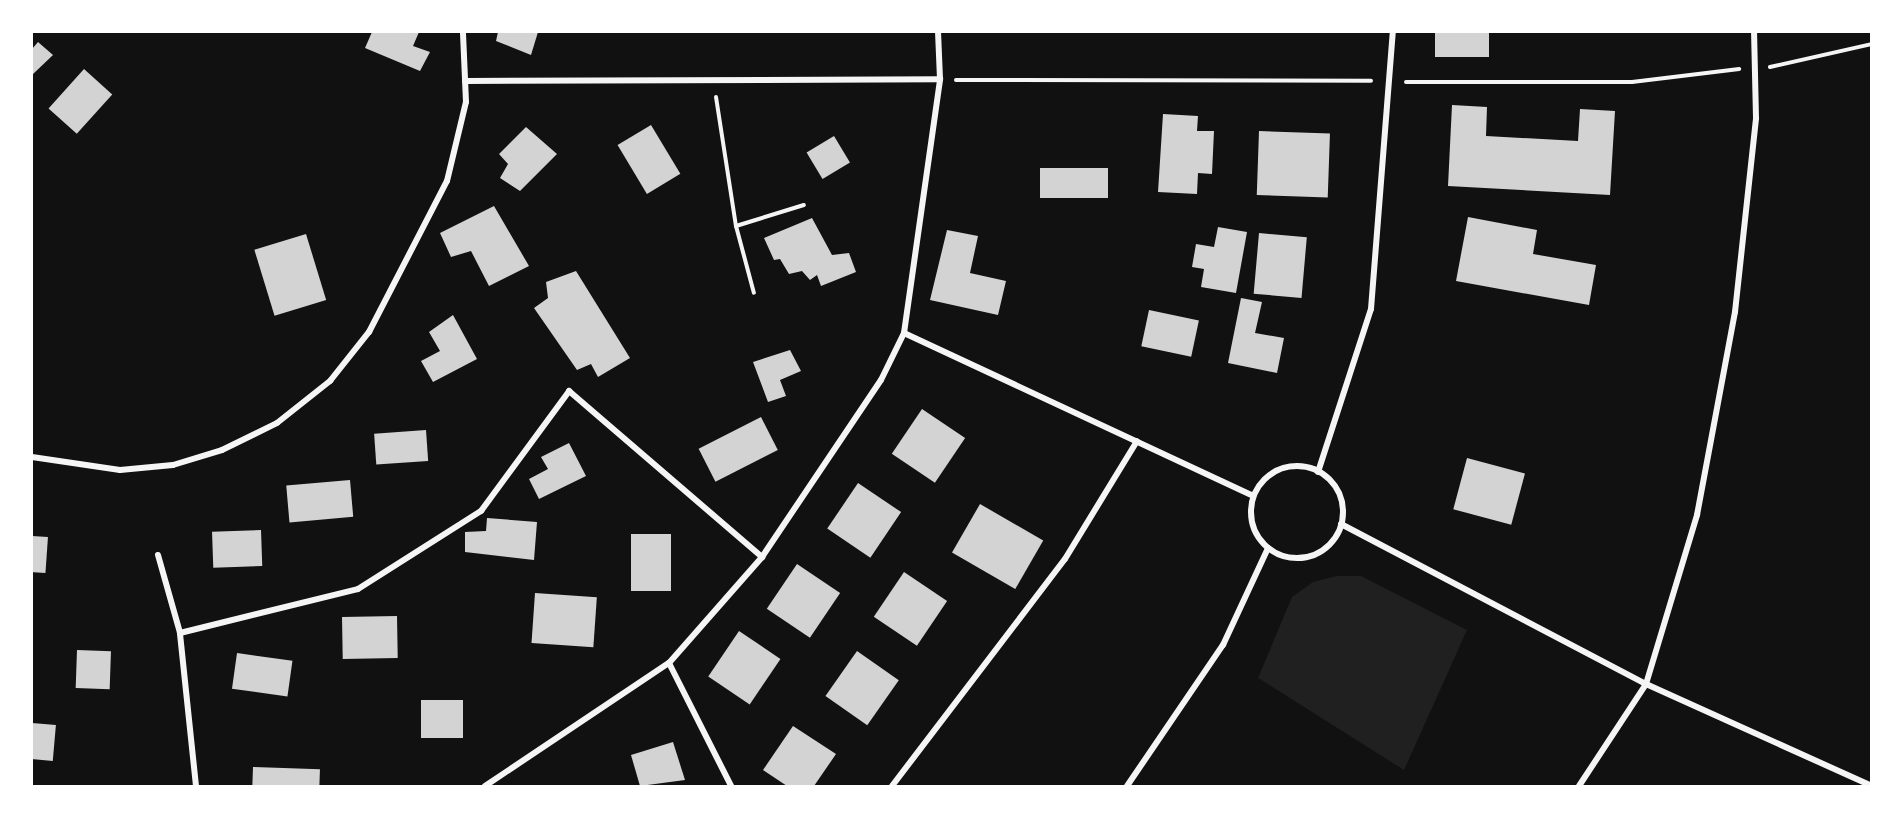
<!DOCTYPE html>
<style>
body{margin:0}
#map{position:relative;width:1903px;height:818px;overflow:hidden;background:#111;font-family:Signika,sans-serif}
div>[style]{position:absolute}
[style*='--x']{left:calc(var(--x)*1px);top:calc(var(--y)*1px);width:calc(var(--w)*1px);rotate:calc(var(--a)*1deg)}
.green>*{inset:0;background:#202020}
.building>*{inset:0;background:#d3d3d3;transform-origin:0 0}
.path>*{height:4px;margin:-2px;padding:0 2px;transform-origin:2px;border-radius:2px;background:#f5f5f5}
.minor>*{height:6px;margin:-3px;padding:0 3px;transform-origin:3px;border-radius:3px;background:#f5f5f5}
.minor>.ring{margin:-3px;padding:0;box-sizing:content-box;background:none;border:6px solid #f5f5f5;border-radius:50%}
span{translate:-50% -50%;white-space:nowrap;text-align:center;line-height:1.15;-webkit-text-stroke:4.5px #fff;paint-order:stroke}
.frame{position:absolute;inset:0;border:33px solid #fff;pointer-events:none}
</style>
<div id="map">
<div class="green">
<div style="clip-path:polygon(1337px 576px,1361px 576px,1467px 630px,1404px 770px,1258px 678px,1292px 597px,1313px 582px)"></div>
</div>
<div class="building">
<div style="clip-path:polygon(372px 32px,419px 32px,413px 46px,430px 52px,420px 71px,365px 48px)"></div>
<div style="clip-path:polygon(498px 32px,538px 32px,531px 55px,496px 41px)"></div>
<div style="left:1435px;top:32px;width:54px;height:25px"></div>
<div style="clip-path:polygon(38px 42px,53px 55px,32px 75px,32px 49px)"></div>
<div style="left:84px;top:69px;width:38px;height:53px;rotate:42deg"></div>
<div style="clip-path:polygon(1452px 105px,1487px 107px,1486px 136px,1578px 141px,1580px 109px,1615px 111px,1610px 195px,1448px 186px)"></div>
<div style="clip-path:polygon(1163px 114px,1198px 116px,1197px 131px,1214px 131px,1212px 174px,1198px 173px,1197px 194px,1158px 192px)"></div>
<div style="left:651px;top:125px;width:57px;height:39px;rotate:59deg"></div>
<div style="clip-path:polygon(526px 127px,557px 154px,520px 191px,500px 178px,508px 164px,499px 154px)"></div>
<div style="left:1259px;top:131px;width:71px;height:64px;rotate:2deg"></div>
<div style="left:834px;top:136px;width:31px;height:32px;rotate:59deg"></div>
<div style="left:1040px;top:168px;width:68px;height:30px"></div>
<div style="clip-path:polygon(494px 206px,529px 266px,489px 286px,471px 251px,451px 257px,440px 233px)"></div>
<div style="clip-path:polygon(1468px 217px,1537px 230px,1533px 254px,1596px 265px,1589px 305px,1456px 281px)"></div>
<div style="clip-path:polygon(812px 218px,832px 255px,849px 253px,856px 272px,821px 286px,817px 275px,810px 280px,802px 271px,789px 274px,780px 259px,774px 260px,764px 238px)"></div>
<div style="clip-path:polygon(1218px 227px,1247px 232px,1236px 293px,1201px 287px,1204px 269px,1192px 267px,1196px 244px,1214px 247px)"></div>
<div style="clip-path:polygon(947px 230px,978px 236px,970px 273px,1006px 281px,998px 315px,930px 300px)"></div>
<div style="left:1259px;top:233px;width:48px;height:61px;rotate:5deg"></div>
<div style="left:306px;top:234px;width:69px;height:54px;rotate:73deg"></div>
<div style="clip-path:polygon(576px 271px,630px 358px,598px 377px,591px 364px,577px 370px,534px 308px,548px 298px,546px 282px)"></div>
<div style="clip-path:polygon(1241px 298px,1262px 302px,1255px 333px,1284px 338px,1277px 373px,1228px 363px)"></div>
<div style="left:1149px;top:310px;width:51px;height:37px;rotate:12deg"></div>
<div style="clip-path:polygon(453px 315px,477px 359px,433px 382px,421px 361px,440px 351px,429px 332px)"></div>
<div style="clip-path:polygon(790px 350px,801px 371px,780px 380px,786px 396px,768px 402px,753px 362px)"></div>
<div style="left:922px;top:409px;width:52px;height:54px;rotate:34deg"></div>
<div style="left:761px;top:417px;width:37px;height:70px;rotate:63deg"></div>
<div style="left:426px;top:430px;width:31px;height:52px;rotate:86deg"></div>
<div style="clip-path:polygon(569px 443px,586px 476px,539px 499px,529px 479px,548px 469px,541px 457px)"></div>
<div style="left:1467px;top:458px;width:60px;height:53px;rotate:15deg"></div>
<div style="left:350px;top:480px;width:37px;height:64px;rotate:85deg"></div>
<div style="left:858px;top:483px;width:52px;height:55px;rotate:34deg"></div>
<div style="left:980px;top:504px;width:73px;height:56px;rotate:30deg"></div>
<div style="clip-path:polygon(487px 518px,537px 522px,534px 560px,465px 552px,465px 532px,486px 531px)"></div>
<div style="left:261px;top:530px;width:36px;height:49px;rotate:88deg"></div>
<div style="left:631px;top:534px;width:40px;height:57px"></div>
<div style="left:32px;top:536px;width:16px;height:36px;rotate:4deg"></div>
<div style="left:797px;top:564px;width:52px;height:54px;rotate:34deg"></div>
<div style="left:904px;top:572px;width:52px;height:54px;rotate:34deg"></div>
<div style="left:535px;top:593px;width:62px;height:50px;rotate:4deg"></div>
<div style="left:397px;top:616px;width:42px;height:55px;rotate:89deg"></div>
<div style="left:739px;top:631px;width:50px;height:55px;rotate:34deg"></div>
<div style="left:77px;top:650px;width:34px;height:38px;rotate:2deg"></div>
<div style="left:857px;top:651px;width:51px;height:55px;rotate:35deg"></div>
<div style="left:237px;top:653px;width:56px;height:36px;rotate:8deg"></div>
<div style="left:421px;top:700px;width:42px;height:38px"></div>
<div style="left:32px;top:723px;width:24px;height:36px;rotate:5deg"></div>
<div style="clip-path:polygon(793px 726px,836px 754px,814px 786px,787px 786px,763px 770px)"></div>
<div style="clip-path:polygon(673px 742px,685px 780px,640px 786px,631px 755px)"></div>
<div style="left:253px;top:767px;width:67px;height:19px;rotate:2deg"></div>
</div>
<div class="path">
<div style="--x:1770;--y:67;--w:105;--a:-12.7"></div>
<div style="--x:956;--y:80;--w:415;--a:0.1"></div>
<div style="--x:1406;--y:82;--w:226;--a:0"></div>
<div style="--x:1632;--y:82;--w:108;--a:-6.9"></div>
<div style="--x:716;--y:97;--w:131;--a:81.2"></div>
<div style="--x:736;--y:226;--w:69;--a:75"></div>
<div style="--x:736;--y:226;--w:71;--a:-17.2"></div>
</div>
<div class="minor">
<div style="--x:465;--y:81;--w:475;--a:-0.2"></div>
<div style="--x:904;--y:333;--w:385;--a:25"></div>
<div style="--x:32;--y:457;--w:89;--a:8.4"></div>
<div style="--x:120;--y:470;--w:53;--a:-5.4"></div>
<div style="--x:173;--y:465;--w:51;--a:-17"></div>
<div style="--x:222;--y:450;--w:61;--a:-26.1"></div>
<div style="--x:277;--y:423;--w:68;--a:-38.4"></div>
<div style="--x:330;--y:381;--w:63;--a:-51.5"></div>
<div style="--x:369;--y:332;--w:170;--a:-62.7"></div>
<div style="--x:447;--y:181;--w:81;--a:-76.5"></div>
<div style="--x:466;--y:102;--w:70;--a:-92.5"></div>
<div class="ring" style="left:1251px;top:466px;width:86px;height:86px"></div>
<div style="--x:1318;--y:472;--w:171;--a:-72"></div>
<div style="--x:1371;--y:309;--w:278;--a:-85.5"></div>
<div style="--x:1341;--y:524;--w:344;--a:27.7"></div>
<div style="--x:1646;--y:684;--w:248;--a:24.3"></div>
<div style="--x:158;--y:555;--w:81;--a:74.2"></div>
<div style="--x:669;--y:663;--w:138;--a:63.2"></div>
<div style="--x:196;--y:786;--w:154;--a:-96"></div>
<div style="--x:180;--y:633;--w:183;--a:-13.9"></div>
<div style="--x:358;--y:589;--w:146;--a:-32.4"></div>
<div style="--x:481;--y:511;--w:149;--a:-53.7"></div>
<div style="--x:569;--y:391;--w:255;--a:40.7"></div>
<div style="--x:485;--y:786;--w:221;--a:-33.8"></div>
<div style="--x:669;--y:663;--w:141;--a:-48.7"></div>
<div style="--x:762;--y:557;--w:213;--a:-56.1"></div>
<div style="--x:881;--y:380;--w:52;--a:-63.9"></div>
<div style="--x:904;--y:333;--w:257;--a:-81.9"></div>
<div style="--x:940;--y:79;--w:47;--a:-92.4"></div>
<div style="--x:892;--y:786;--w:285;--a:-52.7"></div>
<div style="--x:1065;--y:559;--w:138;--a:-58.6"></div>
<div style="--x:1127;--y:786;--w:171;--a:-55.8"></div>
<div style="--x:1223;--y:645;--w:107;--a:-65.1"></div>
<div style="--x:1579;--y:786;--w:122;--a:-56.7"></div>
<div style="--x:1646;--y:684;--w:177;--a:-73.2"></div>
<div style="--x:1697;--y:515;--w:207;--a:-79.4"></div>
<div style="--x:1735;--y:312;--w:195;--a:-83.8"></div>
<div style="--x:1756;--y:118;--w:86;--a:-91.3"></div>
</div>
<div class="frame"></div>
</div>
